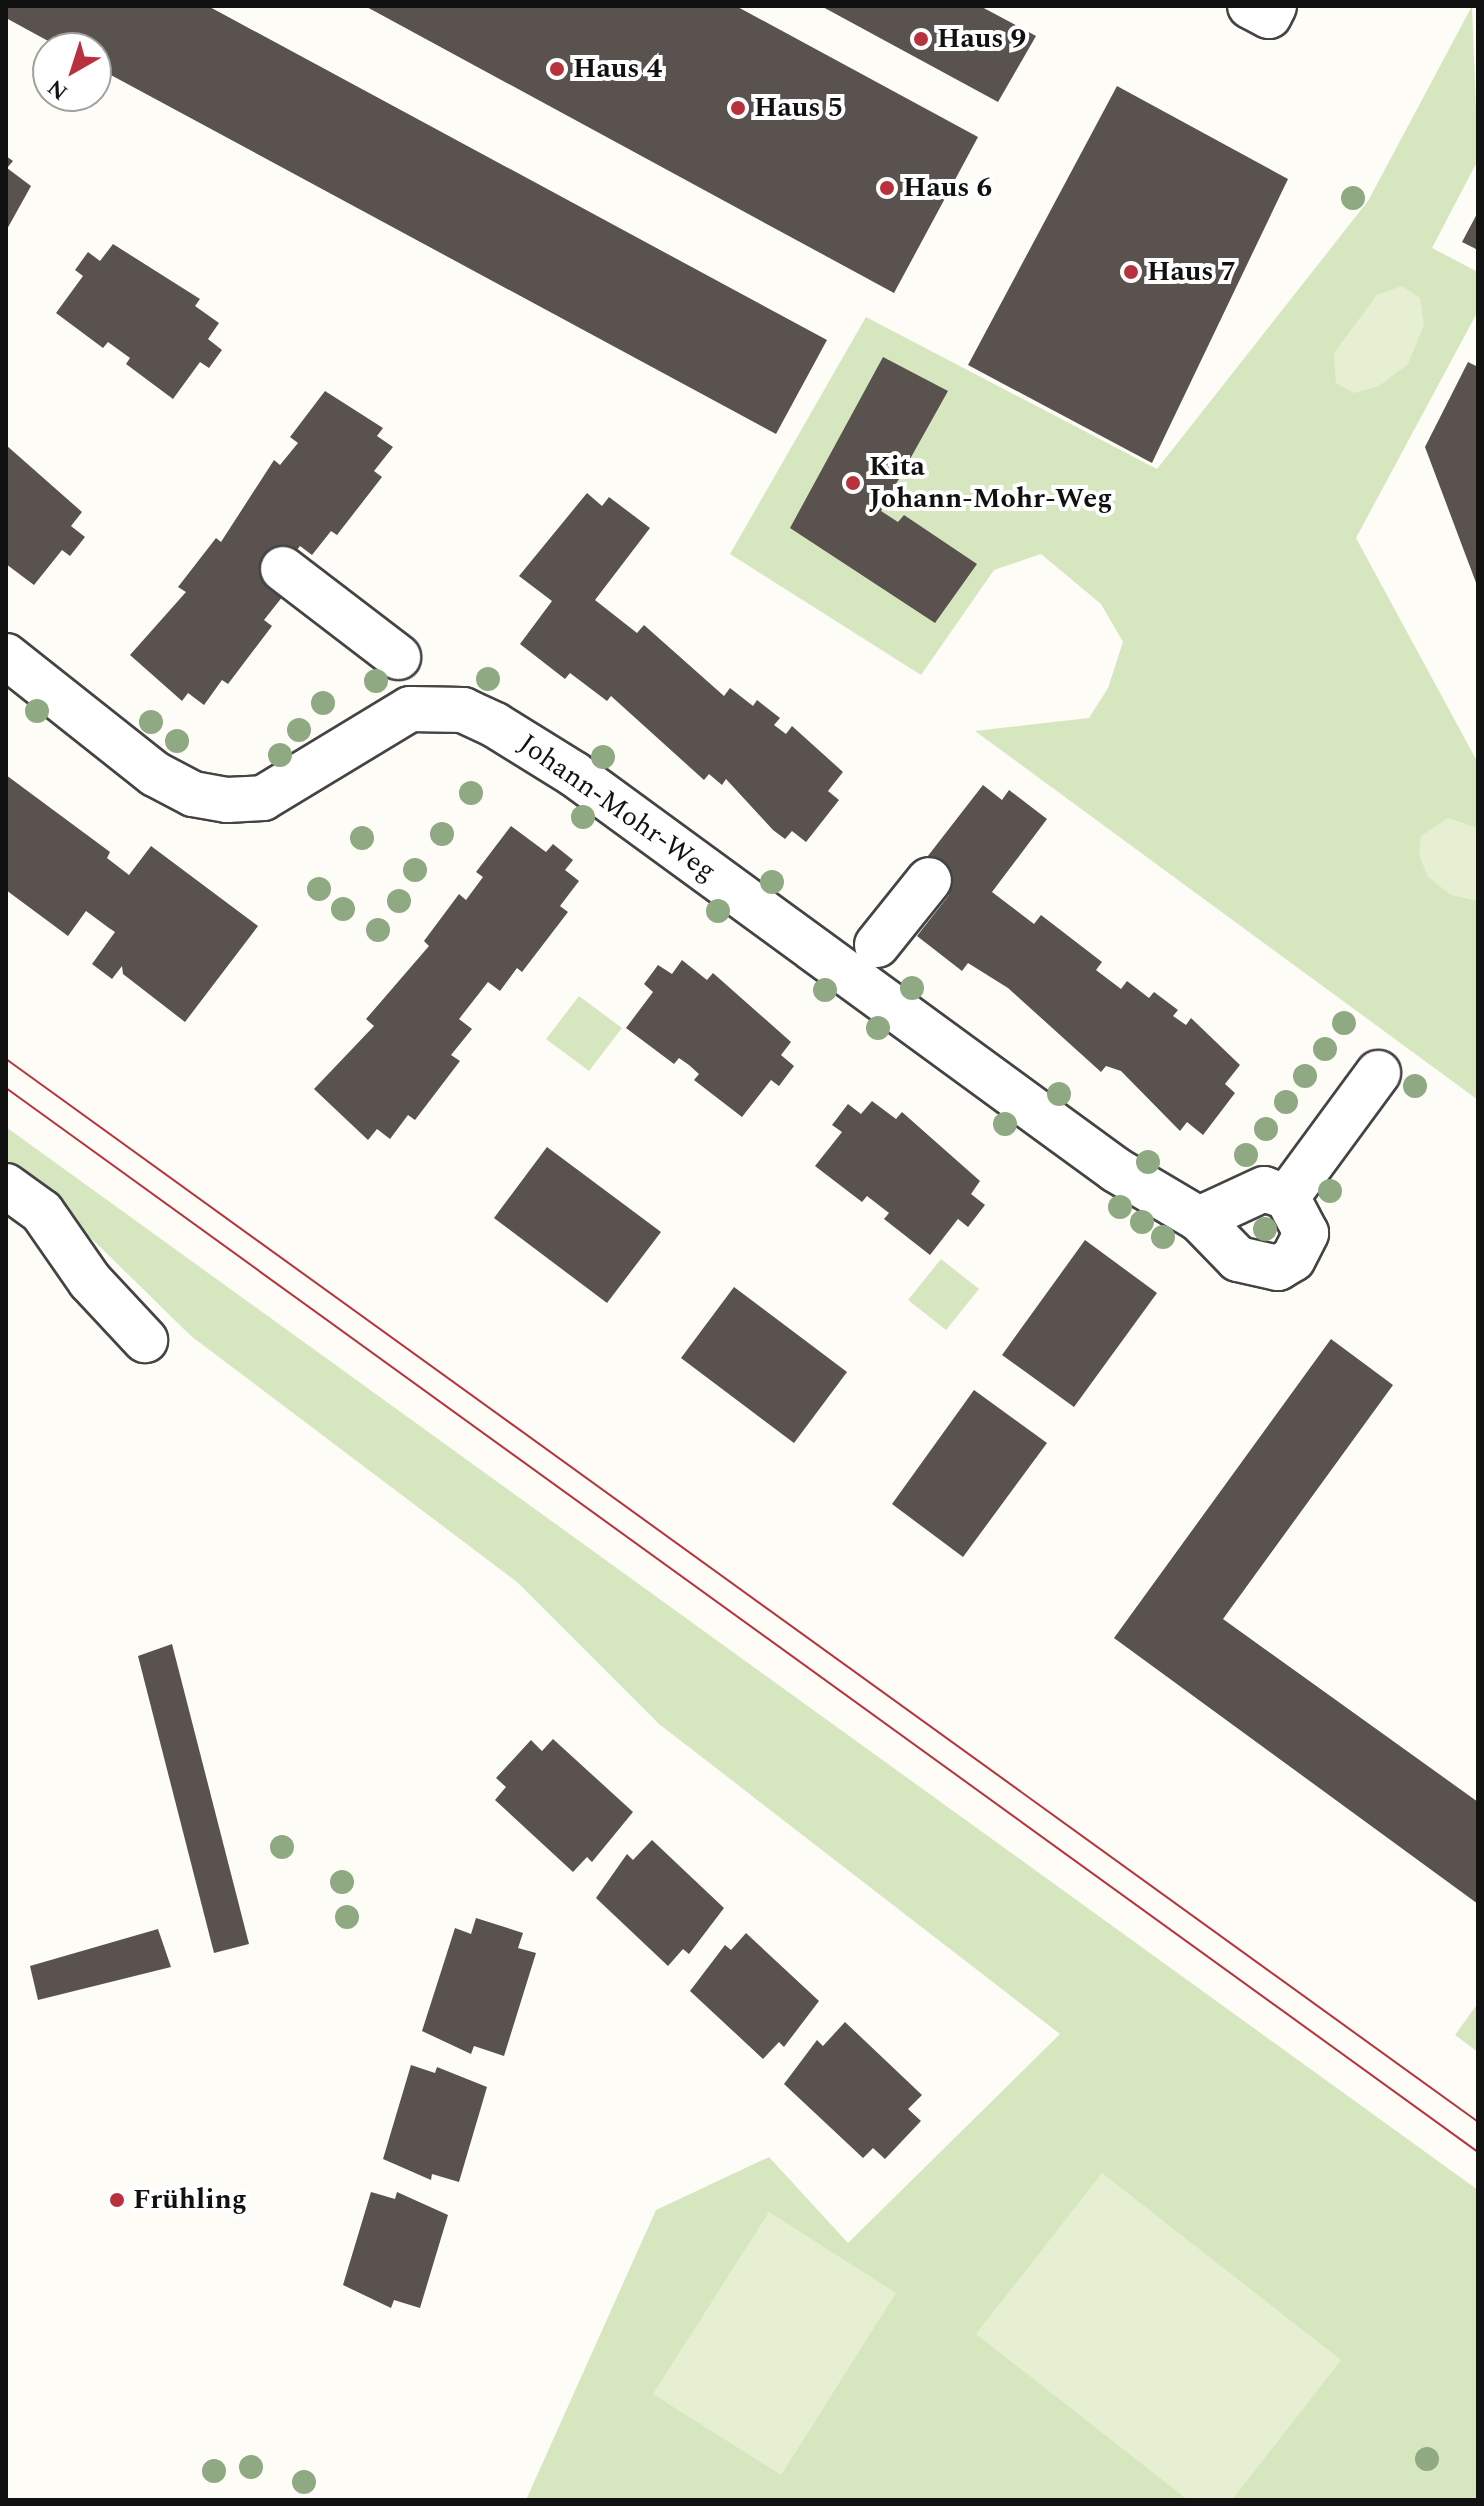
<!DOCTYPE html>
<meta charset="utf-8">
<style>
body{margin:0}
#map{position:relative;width:1484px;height:2506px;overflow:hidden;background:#fefcf6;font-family:Spectral,serif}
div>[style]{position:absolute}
.green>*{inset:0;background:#d6e7c0}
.pitch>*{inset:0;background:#e6efd2}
.building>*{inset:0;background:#59524e}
.roads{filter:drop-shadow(2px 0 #444) drop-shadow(-2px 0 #444) drop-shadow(0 2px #444) drop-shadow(0 -2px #444)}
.minor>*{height:44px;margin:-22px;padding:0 22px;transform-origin:22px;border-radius:22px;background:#fff}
.tram>*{height:2px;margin:-1px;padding:0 1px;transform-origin:1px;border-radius:1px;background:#b8323e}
.trees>*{width:24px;height:24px;margin:-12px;border-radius:50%;background:#8fa983}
.dots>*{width:22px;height:22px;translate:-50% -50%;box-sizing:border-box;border:4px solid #fff;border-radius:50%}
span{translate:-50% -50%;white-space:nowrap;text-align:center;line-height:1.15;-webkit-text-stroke:8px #fff;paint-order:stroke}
.poi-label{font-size:28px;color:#111;font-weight:700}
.left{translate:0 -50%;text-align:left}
.street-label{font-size:28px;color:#111}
.frame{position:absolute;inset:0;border:8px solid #111;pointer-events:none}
.north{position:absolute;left:32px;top:32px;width:80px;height:80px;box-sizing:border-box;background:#fff;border:2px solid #a0a0a0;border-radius:50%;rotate:219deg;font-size:22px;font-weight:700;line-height:32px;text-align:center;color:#111}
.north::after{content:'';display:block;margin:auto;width:28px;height:36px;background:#b8323e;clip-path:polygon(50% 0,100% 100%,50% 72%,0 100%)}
</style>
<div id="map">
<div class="green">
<i style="clip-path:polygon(1472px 6px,1478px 160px,1432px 248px,1478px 272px,1478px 311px,1356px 538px,1478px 763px,1478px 1100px,975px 731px,1089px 718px,1108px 688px,1123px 642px,1101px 604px,1041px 554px,994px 570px,921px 675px,730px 554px,866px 317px,1157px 469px,1368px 201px)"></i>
<i style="clip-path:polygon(579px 996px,622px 1028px,589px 1071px,546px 1039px)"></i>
<i style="clip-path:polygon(6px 1127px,1478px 2190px,1478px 2500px,526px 2500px,656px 2210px,769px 2157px,848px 2243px,1060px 2034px,659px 1724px,517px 1582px,191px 1336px,92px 1239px,6px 1176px)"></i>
<i style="clip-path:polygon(941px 1259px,979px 1289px,946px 1330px,908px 1300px)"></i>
<i style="clip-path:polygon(1478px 2003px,1478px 2052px,1455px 2035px)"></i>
</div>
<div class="pitch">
<i style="clip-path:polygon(1402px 286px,1420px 298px,1424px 325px,1408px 364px,1379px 386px,1354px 393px,1336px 383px,1334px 353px,1377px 295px)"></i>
<i style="clip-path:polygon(1448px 818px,1478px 828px,1478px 901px,1451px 895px,1428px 877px,1419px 855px,1421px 836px)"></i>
<i style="clip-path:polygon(1102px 2173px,1341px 2360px,1232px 2500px,1188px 2500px,976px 2334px)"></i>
<i style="clip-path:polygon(769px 2212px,896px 2293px,781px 2475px,653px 2394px)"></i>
</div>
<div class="building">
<i style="clip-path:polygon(6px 6px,208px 6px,827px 340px,776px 434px,96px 67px,96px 48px,61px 48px,6px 18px)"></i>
<i style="clip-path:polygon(365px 6px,736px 6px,978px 137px,894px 293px)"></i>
<i style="clip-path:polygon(821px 6px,980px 6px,1036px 36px,998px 102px)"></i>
<i style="clip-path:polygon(1117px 86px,1288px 179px,1152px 463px,968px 365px)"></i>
<i style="clip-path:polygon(6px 156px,13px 161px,7px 168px,31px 186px,6px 231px)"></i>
<i style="clip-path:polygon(1478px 212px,1478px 250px,1462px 242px)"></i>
<i style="clip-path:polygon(113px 244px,200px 299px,195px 306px,219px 323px,208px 339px,222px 350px,209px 368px,200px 362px,173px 399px,126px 364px,130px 358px,108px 342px,103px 348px,56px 313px,83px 276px,75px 270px,88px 252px,100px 261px)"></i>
<i style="clip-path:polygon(883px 357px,948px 391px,881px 511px,898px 522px,904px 515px,977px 564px,935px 623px,790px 528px)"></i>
<i style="clip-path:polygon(1468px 362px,1478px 367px,1478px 588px,1425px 447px)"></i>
<i style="clip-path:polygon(325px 391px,383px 428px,377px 436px,393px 447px,374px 471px,382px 477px,337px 535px,331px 531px,312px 555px,300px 546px,270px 585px,283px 596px,264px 620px,272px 626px,228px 684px,222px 680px,204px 705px,188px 693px,182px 701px,130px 655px,186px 592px,178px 587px,216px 538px,221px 542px,274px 460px,280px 465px,298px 443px,290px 437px)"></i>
<i style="clip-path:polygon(6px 445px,82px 512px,71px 526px,85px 537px,70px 556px,62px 550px,34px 585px,6px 564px)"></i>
<i style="clip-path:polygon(587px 493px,602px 506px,609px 497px,650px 528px,595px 600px,637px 633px,644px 625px,724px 696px,730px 688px,753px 706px,757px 700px,780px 718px,774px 725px,786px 734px,792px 726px,843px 772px,828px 791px,839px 800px,806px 842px,792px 831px,785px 839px,773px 830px,726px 779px,722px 785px,709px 774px,704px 780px,611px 696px,607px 701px,570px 673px,565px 679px,520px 644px,552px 601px,519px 576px)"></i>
<i style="clip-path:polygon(6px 775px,110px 852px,107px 858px,129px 875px,151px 846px,258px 926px,185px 1022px,123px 974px,122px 966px,112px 979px,92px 964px,115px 932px,109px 928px,86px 911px,68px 936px,6px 890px)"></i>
<i style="clip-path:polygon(983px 785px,1002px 800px,1009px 790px,1047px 819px,992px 892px,1034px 924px,1041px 915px,1102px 962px,1096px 970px,1121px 989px,1127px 981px,1149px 998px,1154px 992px,1178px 1010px,1173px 1016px,1186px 1025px,1191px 1018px,1240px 1065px,1225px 1084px,1235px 1093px,1203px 1135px,1187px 1122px,1180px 1131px,1121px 1071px,1106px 1066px,1101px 1072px,1008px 988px,968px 963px,962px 971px,917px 936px,949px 895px,917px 870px)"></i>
<i style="clip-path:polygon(511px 826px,546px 852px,553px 844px,573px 860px,565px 870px,579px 881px,560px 906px,568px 912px,522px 972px,517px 968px,500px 991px,488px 982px,459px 1019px,472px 1029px,451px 1055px,460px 1061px,415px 1120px,408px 1115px,390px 1139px,377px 1129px,368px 1140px,314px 1089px,374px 1026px,366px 1019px,429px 946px,424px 941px,459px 894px,466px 900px,483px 877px,476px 872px)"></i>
<i style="clip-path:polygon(682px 960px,707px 980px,713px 973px,791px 1042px,781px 1055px,794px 1066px,779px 1086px,771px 1080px,742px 1117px,694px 1080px,699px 1074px,689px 1065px,679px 1058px,674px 1064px,626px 1028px,653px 992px,644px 984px,658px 965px,672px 974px)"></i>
<i style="clip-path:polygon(872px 1101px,896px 1119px,902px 1112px,980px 1181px,971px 1194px,985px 1205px,968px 1227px,958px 1219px,930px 1255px,884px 1219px,889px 1213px,867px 1196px,862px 1202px,815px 1166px,842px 1132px,832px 1125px,848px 1104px,861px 1114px)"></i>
<i style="clip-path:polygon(547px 1147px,661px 1232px,607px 1303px,494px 1218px)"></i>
<i style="clip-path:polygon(1085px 1240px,1157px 1293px,1074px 1407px,1002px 1355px)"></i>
<i style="clip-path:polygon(734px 1287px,847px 1372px,794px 1443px,681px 1358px)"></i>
<i style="clip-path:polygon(1331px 1339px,1393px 1385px,1223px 1619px,1478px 1802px,1478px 1904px,1114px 1638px)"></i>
<i style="clip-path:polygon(974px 1390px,1047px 1443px,963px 1557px,892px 1504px)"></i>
<i style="clip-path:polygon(172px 1644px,249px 1944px,214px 1953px,138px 1656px)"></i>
<i style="clip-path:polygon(553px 1739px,633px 1812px,592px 1862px,587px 1857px,573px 1872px,495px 1800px,506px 1787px,496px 1778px,531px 1740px,542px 1751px)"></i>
<i style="clip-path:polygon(652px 1840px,724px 1908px,689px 1954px,683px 1949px,668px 1966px,596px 1898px,627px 1854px,633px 1860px)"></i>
<i style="clip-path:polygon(476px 1918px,523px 1933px,518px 1948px,536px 1953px,504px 2056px,474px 2046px,471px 2054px,422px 2031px,455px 1928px,471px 1934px)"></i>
<i style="clip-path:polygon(158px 1929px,171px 1967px,38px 2000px,30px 1966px)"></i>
<i style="clip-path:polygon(746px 1933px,819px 2001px,784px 2047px,779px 2042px,763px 2059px,690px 1991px,725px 1945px,731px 1950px)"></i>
<i style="clip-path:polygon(845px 2022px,922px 2095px,908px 2109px,921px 2121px,885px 2159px,873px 2148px,863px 2158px,784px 2084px,817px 2040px,823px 2046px)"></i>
<i style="clip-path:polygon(411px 2065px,435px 2073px,437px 2067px,487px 2087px,459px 2182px,432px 2174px,431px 2180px,383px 2159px)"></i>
<i style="clip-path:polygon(371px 2192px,395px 2199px,397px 2192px,448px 2215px,420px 2308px,394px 2300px,391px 2308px,343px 2285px)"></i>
</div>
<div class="roads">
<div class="minor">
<i style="left:1250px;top:6px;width:21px;rotate:28deg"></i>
<i style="left:1269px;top:16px;width:11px;rotate:-63deg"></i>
<i style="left:283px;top:569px;width:145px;rotate:37.4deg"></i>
<i style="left:6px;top:656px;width:190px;rotate:38.4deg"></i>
<i style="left:155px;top:774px;width:43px;rotate:27.8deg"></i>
<i style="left:193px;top:794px;width:35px;rotate:10deg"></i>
<i style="left:227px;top:800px;width:36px;rotate:-3deg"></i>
<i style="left:263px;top:798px;width:172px;rotate:-31.2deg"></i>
<i style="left:410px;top:709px;width:53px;rotate:1.1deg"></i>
<i style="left:463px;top:710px;width:35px;rotate:25deg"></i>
<i style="left:495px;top:725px;width:93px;rotate:31.8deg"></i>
<i style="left:574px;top:774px;width:671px;rotate:36.15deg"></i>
<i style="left:1116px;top:1170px;width:96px;rotate:30.6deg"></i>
<i style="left:1199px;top:1219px;width:56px;rotate:45.7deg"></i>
<i style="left:1238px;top:1259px;width:41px;rotate:12.7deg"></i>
<i style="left:1278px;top:1268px;width:17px;rotate:-31deg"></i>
<i style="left:1293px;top:1259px;width:29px;rotate:-63deg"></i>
<i style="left:1306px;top:1233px;width:41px;rotate:-117.8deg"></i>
<i style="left:1287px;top:1197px;width:24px;rotate:-161deg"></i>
<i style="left:1264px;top:1189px;width:72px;rotate:155.2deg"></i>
<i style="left:877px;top:945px;width:83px;rotate:-51.3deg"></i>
<i style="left:6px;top:1186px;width:44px;rotate:35.8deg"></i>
<i style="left:42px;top:1212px;width:84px;rotate:55.2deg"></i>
<i style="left:90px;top:1281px;width:81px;rotate:47deg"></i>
<i style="left:1287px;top:1197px;width:154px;rotate:-53.7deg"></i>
</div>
</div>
<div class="tram">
<i style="left:6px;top:1059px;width:1816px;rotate:35.83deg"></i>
<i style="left:6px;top:1088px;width:1816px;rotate:35.86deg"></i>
</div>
<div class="trees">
<i style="left:1353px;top:198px"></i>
<i style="left:488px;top:679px"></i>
<i style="left:376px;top:681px"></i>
<i style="left:323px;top:703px"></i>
<i style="left:37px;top:711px"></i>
<i style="left:151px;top:722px"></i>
<i style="left:299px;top:730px"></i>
<i style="left:177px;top:741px"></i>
<i style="left:280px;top:755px"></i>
<i style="left:603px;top:757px"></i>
<i style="left:471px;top:793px"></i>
<i style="left:583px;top:817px"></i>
<i style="left:442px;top:834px"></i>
<i style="left:362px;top:838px"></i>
<i style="left:415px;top:870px"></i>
<i style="left:772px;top:882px"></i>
<i style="left:319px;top:889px"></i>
<i style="left:399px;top:901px"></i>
<i style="left:343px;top:909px"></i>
<i style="left:718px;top:911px"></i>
<i style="left:378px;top:930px"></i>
<i style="left:912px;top:988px"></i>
<i style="left:825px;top:990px"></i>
<i style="left:1344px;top:1023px"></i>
<i style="left:878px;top:1028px"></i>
<i style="left:1325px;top:1049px"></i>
<i style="left:1305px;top:1076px"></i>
<i style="left:1415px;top:1086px"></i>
<i style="left:1059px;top:1094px"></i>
<i style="left:1286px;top:1102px"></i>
<i style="left:1005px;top:1124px"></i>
<i style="left:1266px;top:1129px"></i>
<i style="left:1246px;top:1155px"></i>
<i style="left:1148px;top:1162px"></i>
<i style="left:1330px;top:1191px"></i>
<i style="left:1120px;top:1207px"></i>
<i style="left:1142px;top:1222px"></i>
<i style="left:1265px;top:1229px"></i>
<i style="left:1163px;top:1237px"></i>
<i style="left:282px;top:1847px"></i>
<i style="left:342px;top:1882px"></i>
<i style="left:347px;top:1917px"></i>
<i style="left:1427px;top:2459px"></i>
<i style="left:251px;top:2467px"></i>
<i style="left:214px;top:2471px"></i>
<i style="left:304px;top:2482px"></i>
</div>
<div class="dots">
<i style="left:921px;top:39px;background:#b8323e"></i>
<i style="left:557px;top:69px;background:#b8323e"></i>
<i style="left:738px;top:108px;background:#b8323e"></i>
<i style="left:887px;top:188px;background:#b8323e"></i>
<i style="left:1131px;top:272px;background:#b8323e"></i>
<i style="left:853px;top:483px;background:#b8323e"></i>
<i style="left:117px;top:2200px;background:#b8323e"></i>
</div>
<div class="poi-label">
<span class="left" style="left:937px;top:39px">Haus 9</span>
<span class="left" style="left:573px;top:69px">Haus 4</span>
<span class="left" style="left:754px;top:108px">Haus 5</span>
<span class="left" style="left:903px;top:188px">Haus 6</span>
<span class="left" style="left:1147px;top:272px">Haus 7</span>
<span class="left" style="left:869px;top:483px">Kita<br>Johann-Mohr-Weg</span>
<span class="left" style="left:133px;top:2200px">Frühling</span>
</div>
<div class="street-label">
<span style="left:617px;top:808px;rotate:35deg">Johann-Mohr-Weg</span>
</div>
<div class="frame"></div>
<div class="north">N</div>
</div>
